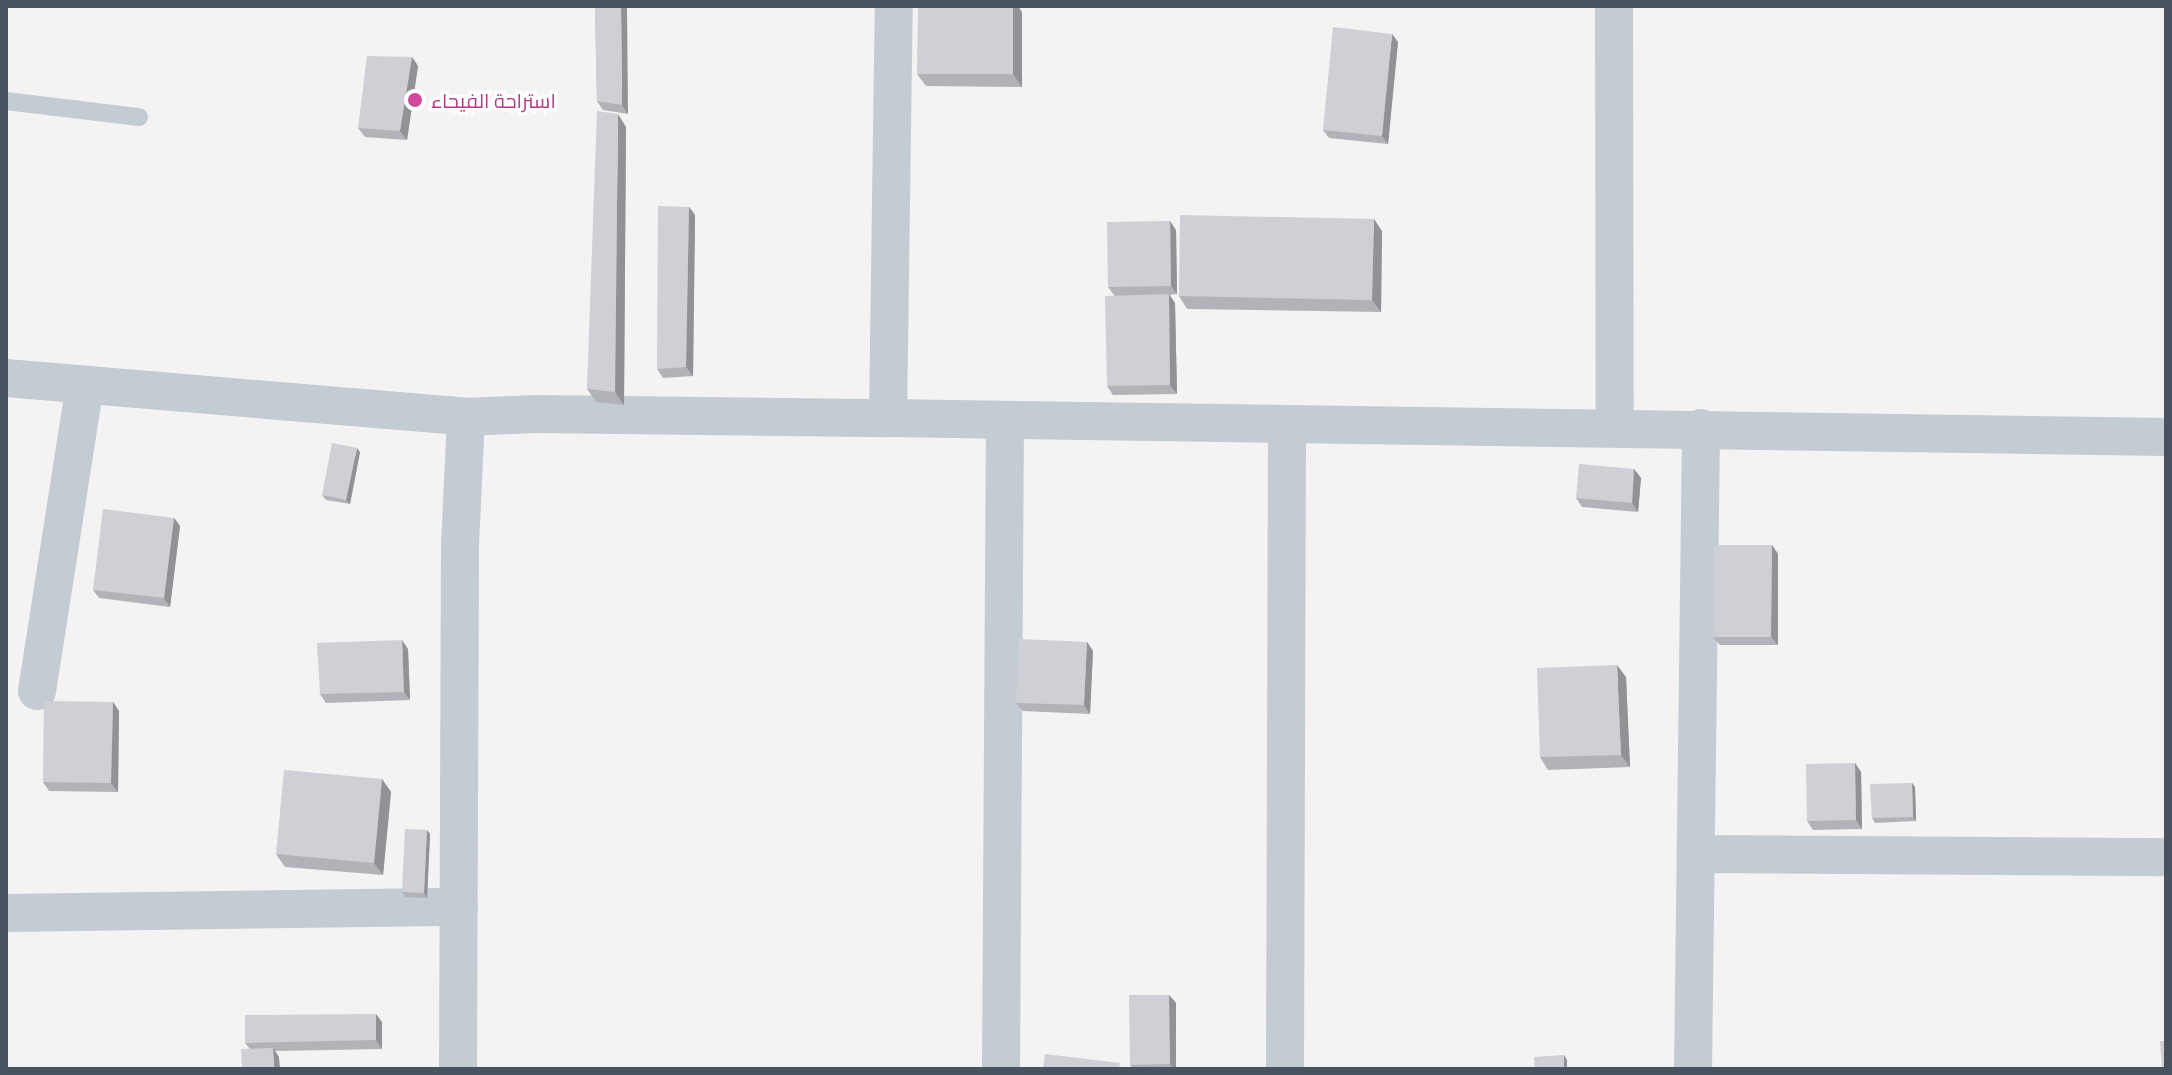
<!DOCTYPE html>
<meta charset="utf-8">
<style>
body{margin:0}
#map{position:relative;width:2172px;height:1075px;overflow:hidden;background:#f4f2f2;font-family:"Archivo Narrow",Cairo,sans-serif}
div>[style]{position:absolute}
.lane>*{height:18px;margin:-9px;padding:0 9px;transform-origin:9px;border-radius:9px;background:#c3cbd3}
.street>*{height:38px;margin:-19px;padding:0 19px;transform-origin:19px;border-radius:19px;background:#c3cbd3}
.wall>*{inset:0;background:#b1b3b8}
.shaded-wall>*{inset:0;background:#909296}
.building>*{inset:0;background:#ced0d6}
.dots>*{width:22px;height:22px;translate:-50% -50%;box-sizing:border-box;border:4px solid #fff;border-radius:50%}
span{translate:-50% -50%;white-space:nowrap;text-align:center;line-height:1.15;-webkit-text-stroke:7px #fff;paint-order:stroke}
.hotel-label{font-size:20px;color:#b23c85}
.left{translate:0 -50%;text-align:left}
.frame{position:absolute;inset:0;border:8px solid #49535f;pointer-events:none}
</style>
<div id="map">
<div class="lane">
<i style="left:6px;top:101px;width:134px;rotate:6.9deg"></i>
</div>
<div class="street">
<i style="left:1614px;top:6px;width:421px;rotate:89.9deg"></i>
<i style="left:6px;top:378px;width:462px;rotate:4.8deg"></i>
<i style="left:888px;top:418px;width:412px;rotate:-89.2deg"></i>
<i style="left:37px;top:691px;width:310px;rotate:-81.1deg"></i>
<i style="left:1696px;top:854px;width:470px;rotate:0.4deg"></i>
<i style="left:6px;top:913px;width:453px;rotate:-0.8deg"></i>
<i style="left:458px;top:1069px;width:524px;rotate:-89.78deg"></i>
<i style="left:460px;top:545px;width:128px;rotate:-87.3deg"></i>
<i style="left:466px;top:417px;width:70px;rotate:-2.5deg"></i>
<i style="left:536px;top:414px;width:352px;rotate:0.7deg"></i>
<i style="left:888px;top:418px;width:1278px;rotate:0.85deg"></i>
<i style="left:1001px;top:1069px;width:648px;rotate:-89.65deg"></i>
<i style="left:1285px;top:1069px;width:645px;rotate:-89.82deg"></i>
<i style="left:1693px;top:1069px;width:641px;rotate:-89.28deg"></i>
</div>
<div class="wall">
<i style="clip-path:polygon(595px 6px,628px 114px,603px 110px,597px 101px)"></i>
<i style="clip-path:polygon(1022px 12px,1022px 87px,926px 86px,917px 74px)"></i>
<i style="clip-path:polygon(1398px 42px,1388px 144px,1329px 138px,1323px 130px)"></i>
<i style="clip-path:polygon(412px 57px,418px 66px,407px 140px,365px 137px,358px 128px)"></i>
<i style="clip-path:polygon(626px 127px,624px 405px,596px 402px,587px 389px)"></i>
<i style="clip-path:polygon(689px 207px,695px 215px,693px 376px,663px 378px,657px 369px)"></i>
<i style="clip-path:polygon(1176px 230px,1177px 294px,1169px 295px,1175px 303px,1177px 394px,1113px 395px,1107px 386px,1114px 295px,1108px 287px)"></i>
<i style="clip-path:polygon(1382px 231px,1381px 312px,1187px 309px,1179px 296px)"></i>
<i style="clip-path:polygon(360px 452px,350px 504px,326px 500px,322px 495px)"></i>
<i style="clip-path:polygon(1634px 469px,1641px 478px,1638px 512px,1582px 507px,1576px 498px)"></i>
<i style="clip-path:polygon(174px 518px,180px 526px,170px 607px,99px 598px,93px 590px)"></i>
<i style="clip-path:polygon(1772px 545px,1778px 554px,1778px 645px,1720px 645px,1713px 637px)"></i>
<i style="clip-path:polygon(1087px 642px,1093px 651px,1090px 714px,1023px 711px,1016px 703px)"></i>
<i style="clip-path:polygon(408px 649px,410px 700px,326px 703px,320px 694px)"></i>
<i style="clip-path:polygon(1626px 677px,1630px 767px,1548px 770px,1540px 757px)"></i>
<i style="clip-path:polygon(113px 702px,119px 711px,118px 792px,49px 791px,43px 782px)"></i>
<i style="clip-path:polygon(1855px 763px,1861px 772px,1862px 829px,1813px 830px,1807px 821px)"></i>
<i style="clip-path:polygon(382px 779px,391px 792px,383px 875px,285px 867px,276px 854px)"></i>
<i style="clip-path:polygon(1912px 783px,1915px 787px,1916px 821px,1875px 823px,1872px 818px)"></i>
<i style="clip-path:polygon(427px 830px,430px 834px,427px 898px,405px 897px,402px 892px)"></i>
<i style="clip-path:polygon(1169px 995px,1176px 1003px,1176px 1069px,1133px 1069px,1130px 1065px)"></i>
<i style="clip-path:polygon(382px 1022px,382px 1049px,275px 1051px,279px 1057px,250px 1049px,245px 1043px)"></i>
</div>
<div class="shaded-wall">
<i style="clip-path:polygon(621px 6px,627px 6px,628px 114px,622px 105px)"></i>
<i style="clip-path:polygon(1013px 6px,1018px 6px,1022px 12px,1022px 87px,1013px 74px)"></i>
<i style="clip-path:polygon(1392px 34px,1398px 42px,1388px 144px,1382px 136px)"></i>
<i style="clip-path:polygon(412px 57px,418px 66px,407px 140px,400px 131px)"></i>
<i style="clip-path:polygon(618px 114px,626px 127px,624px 405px,615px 392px)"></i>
<i style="clip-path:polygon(689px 207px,695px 215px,693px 376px,686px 367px)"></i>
<i style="clip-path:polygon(1374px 219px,1382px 231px,1381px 312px,1372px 300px)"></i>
<i style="clip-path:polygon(1170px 221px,1176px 230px,1177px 294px,1171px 286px)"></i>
<i style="clip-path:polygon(1169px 294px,1175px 303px,1177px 394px,1170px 385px)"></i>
<i style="clip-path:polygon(357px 448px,360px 452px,350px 504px,346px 500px)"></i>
<i style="clip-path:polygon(1634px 469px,1641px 478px,1638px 512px,1632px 503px)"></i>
<i style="clip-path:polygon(174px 518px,180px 526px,170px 607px,164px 598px)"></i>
<i style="clip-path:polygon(1772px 545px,1778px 554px,1778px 645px,1771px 637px)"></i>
<i style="clip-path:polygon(402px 640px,408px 649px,410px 700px,404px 692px)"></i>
<i style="clip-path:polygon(1087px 642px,1093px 651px,1090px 714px,1084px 705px)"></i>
<i style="clip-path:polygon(1617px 665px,1626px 677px,1630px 767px,1621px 755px)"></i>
<i style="clip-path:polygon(113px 702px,119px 711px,118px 792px,111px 783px)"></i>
<i style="clip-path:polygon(1855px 763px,1861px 772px,1862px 829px,1856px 820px)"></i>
<i style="clip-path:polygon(382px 779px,391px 792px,383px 875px,374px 863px)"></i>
<i style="clip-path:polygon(1912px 783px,1915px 787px,1916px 821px,1913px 817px)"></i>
<i style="clip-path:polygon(427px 830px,430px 834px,427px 898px,424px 893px)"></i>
<i style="clip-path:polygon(1169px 995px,1176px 1003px,1176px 1069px,1174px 1069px,1170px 1064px)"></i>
<i style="clip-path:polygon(376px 1014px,382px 1022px,382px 1049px,376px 1040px)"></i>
<i style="clip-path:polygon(273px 1048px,279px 1057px,280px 1069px,274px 1069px)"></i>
<i style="clip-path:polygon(1564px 1055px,1567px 1060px,1567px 1069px,1564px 1069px)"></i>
</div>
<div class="building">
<i style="clip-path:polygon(595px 6px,621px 6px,622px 105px,597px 101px)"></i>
<i style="clip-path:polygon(918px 6px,1013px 6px,1013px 74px,917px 74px)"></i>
<i style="clip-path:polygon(1333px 27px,1392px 34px,1382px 136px,1323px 130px)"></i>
<i style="clip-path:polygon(367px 56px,412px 57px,400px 131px,358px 128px)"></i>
<i style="clip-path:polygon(597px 111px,618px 114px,615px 392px,587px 389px)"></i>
<i style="clip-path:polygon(658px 206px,689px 207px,686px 367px,657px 369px)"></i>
<i style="clip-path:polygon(1180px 215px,1374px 219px,1372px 300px,1179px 296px)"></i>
<i style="clip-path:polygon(1170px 221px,1171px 286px,1108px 287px,1107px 222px)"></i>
<i style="clip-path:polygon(1169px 294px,1170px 385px,1107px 386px,1105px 296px)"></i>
<i style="clip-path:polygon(332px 443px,357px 448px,346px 500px,322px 495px)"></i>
<i style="clip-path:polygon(1579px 464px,1634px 469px,1632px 503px,1576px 498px)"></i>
<i style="clip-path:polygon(103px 509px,174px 518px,164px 598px,93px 590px)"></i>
<i style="clip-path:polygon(1714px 545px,1772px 545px,1771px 637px,1713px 637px)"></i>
<i style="clip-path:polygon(1019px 639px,1087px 642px,1084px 705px,1016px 703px)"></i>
<i style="clip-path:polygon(402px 640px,404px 692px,320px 694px,317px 643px)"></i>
<i style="clip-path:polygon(1617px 665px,1621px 755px,1540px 757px,1537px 668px)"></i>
<i style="clip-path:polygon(44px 701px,113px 702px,111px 783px,43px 782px)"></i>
<i style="clip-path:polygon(1855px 763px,1856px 820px,1807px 821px,1806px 764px)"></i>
<i style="clip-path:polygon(284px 770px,382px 779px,374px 863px,276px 854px)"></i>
<i style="clip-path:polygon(1912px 783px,1913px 817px,1872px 818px,1870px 784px)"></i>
<i style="clip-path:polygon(405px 829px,427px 830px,424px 893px,402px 892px)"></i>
<i style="clip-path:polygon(1129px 995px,1169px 995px,1170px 1064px,1130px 1065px)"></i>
<i style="clip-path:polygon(376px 1014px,376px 1040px,245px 1043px,245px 1015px)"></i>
<i style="clip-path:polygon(2160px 1041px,2166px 1041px,2166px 1069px,2162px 1069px)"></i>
<i style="clip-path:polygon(273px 1048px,274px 1069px,242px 1069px,241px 1049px)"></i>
<i style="clip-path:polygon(1045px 1054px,1120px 1063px,1119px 1069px,1043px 1069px)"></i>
<i style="clip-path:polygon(1564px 1055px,1564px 1069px,1535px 1069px,1534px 1057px)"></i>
</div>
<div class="dots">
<i style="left:415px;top:100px;background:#d1479c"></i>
</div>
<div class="hotel-label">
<span class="left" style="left:431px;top:100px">استراحة الفيحاء</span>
</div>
<div class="frame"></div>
</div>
